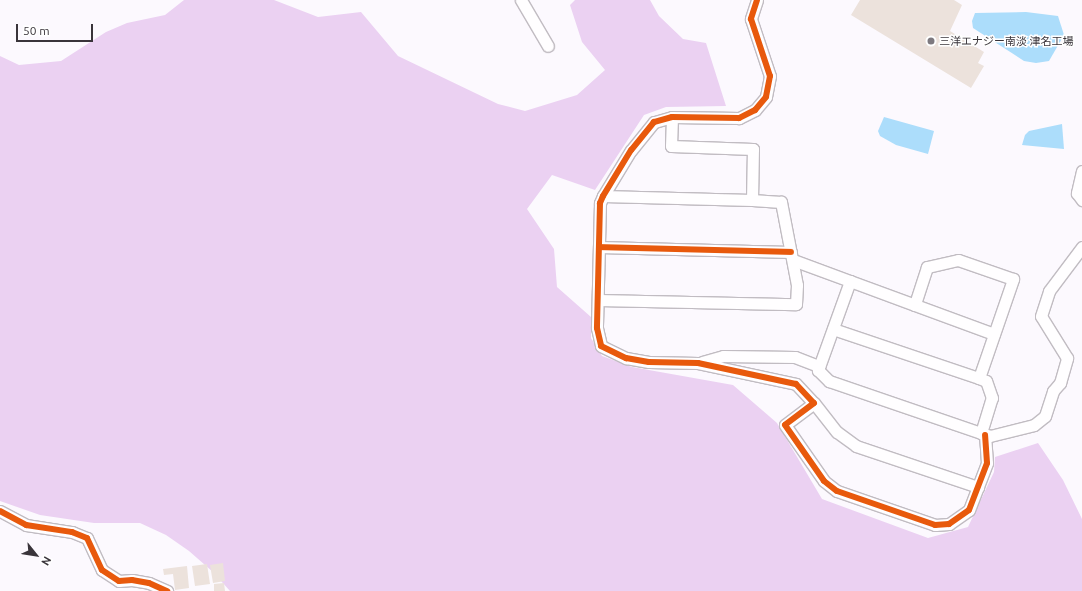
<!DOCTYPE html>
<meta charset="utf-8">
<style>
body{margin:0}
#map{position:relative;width:1082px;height:591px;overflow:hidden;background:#fcf9fe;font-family:Ubuntu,"Noto Sans JP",sans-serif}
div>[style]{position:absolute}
.forest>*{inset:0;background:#ebd1f2}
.water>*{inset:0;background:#acddfb}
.building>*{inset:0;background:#ece2dc}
.roads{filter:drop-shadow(1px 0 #c1bcc2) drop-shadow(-1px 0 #c1bcc2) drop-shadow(0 1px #c1bcc2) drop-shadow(0 -1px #c1bcc2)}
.street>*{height:11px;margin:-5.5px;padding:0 5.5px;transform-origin:5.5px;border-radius:5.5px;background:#fffeff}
.cycleway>*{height:6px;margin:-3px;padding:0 3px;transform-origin:3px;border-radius:3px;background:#e8590c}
.dots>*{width:11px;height:11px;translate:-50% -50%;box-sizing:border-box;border:2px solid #fff;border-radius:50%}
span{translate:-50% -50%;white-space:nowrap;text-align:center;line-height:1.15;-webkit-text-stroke:3px #fff;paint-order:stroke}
.poi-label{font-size:11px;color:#39343a}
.left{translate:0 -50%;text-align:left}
.north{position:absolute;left:16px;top:535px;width:40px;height:40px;-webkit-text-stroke:3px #fff;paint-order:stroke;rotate:120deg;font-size:11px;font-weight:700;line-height:16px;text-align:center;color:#39343a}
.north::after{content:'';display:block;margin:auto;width:14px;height:18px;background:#39343a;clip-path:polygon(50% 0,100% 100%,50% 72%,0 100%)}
.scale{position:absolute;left:16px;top:24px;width:77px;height:18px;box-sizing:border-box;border:2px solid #39343a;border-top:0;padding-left:5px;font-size:12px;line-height:14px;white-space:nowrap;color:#39343a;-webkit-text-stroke:3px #fff;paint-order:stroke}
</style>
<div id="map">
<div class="forest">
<i style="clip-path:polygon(184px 0,274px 0,318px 17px,361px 12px,398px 56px,498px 104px,525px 111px,577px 95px,605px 70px,582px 42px,570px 5px,575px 0,650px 0,659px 16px,683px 39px,706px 43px,726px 106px,666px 107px,644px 115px,595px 190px,552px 175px,527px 209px,554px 249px,557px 287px,591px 317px,591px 338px,602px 356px,632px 367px,733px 385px,777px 423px,822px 499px,928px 538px,968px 527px,994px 472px,995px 457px,1038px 443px,1063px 480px,1082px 519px,1082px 591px,230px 591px,213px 572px,189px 551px,166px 535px,140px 523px,94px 523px,40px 515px,0 501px,0 56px,19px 65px,61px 61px,106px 32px,127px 23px,165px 15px)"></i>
</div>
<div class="water">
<i style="clip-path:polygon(1026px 12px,1058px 16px,1064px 35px,1049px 61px,1036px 63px,1024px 61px,973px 28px,972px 21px,975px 13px)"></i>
<i style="clip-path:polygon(884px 117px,934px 131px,928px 154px,896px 145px,880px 136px,878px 131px)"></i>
<i style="clip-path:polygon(1062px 124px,1064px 149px,1022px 145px,1025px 135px,1029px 131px)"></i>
</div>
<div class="building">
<i style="clip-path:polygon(860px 0,954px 0,962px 5px,950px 31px,984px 52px,978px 63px,984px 66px,971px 88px,851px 15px)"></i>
<i style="clip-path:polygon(223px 563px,225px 581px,213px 583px,210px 565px)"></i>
<i style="clip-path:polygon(207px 564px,210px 584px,195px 586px,192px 566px)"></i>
<i style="clip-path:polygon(187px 566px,189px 588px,175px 590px,173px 574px,164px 575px,163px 569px)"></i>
<i style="clip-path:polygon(224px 583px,225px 591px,214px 591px,214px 584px)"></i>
</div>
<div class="roads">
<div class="street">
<i style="left:521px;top:0;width:53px;rotate:59.6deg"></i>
<i style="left:757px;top:0;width:20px;rotate:108deg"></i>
<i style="left:751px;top:19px;width:60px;rotate:71.6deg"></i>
<i style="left:770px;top:76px;width:21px;rotate:101deg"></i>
<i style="left:766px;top:97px;width:17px;rotate:130deg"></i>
<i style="left:755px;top:110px;width:18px;rotate:153deg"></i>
<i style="left:739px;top:118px;width:67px;rotate:-179.1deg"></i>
<i style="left:672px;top:117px;width:19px;rotate:164deg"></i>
<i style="left:654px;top:122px;width:36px;rotate:129deg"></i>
<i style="left:631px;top:150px;width:54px;rotate:121.3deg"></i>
<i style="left:603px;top:196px;width:8px;rotate:113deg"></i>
<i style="left:600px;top:203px;width:125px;rotate:91.4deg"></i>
<i style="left:597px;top:328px;width:18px;rotate:77deg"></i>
<i style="left:601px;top:346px;width:28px;rotate:26deg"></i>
<i style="left:626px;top:358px;width:23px;rotate:10deg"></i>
<i style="left:649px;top:362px;width:49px;rotate:1.2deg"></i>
<i style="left:698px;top:363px;width:100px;rotate:12.1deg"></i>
<i style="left:796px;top:384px;width:26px;rotate:47deg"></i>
<i style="left:814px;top:403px;width:36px;rotate:143deg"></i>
<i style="left:785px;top:425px;width:68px;rotate:55.1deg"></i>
<i style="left:824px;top:481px;width:16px;rotate:38deg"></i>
<i style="left:837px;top:491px;width:104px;rotate:19.1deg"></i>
<i style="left:935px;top:525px;width:14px;rotate:-4deg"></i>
<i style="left:949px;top:524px;width:24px;rotate:-35deg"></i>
<i style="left:969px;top:510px;width:50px;rotate:-69deg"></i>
<i style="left:987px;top:463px;width:28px;rotate:-94deg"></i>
<i style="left:1082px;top:171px;width:23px;rotate:103deg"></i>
<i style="left:1077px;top:193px;width:9px;rotate:54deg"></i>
<i style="left:603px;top:196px;width:149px;rotate:1.5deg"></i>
<i style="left:599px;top:247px;width:192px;rotate:1.5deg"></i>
<i style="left:793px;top:260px;width:61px;rotate:20.2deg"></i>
<i style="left:598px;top:300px;width:198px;rotate:1.2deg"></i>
<i style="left:796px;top:304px;width:19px;rotate:-87deg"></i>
<i style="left:797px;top:285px;width:85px;rotate:-100.9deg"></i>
<i style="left:781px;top:202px;width:29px;rotate:-176deg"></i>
<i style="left:752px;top:200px;width:51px;rotate:-88.9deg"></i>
<i style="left:753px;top:149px;width:82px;rotate:-177.9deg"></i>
<i style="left:671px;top:146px;width:29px;rotate:-88deg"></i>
<i style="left:915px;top:305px;width:84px;rotate:20.2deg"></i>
<i style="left:833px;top:329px;width:154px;rotate:18.6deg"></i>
<i style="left:702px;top:362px;width:22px;rotate:-16deg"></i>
<i style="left:723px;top:356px;width:72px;rotate:0.8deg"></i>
<i style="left:795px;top:357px;width:26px;rotate:21deg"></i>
<i style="left:814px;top:403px;width:37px;rotate:52deg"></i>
<i style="left:837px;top:432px;width:24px;rotate:36deg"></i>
<i style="left:856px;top:446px;width:129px;rotate:18.6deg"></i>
<i style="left:981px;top:433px;width:37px;rotate:-73deg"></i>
<i style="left:992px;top:398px;width:18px;rotate:-109deg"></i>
<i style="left:986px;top:381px;width:8px;rotate:-157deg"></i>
<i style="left:979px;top:378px;width:105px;rotate:-71deg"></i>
<i style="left:1013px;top:279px;width:58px;rotate:-160.9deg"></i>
<i style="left:958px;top:260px;width:32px;rotate:167deg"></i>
<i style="left:927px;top:267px;width:40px;rotate:108deg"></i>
<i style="left:915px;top:305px;width:69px;rotate:-159.7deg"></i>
<i style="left:850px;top:281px;width:95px;rotate:109.8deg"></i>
<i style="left:818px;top:370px;width:16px;rotate:45deg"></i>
<i style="left:829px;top:381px;width:161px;rotate:18.9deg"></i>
<i style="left:981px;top:433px;width:9px;rotate:18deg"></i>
<i style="left:990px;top:436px;width:45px;rotate:-14deg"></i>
<i style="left:1034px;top:425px;width:14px;rotate:-39deg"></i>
<i style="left:1045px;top:416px;width:26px;rotate:-72deg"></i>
<i style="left:1053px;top:391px;width:11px;rotate:-49deg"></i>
<i style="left:1060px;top:383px;width:26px;rotate:-74deg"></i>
<i style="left:1067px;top:358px;width:49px;rotate:-121.8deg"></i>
<i style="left:1041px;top:316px;width:26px;rotate:-72deg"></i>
<i style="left:1049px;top:291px;width:55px;rotate:-53.1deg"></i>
<i style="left:0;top:511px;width:30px;rotate:28deg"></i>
<i style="left:26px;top:525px;width:47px;rotate:8.7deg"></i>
<i style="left:72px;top:532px;width:16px;rotate:22deg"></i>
<i style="left:87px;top:538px;width:35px;rotate:65deg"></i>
<i style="left:102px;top:570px;width:20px;rotate:33deg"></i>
<i style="left:119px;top:581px;width:13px;rotate:-4deg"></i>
<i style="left:132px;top:580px;width:17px;rotate:10deg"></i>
<i style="left:149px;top:583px;width:20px;rotate:24deg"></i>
</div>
</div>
<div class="cycleway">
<i style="left:757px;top:0;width:20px;rotate:108deg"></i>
<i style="left:751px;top:19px;width:60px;rotate:71.6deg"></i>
<i style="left:770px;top:76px;width:21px;rotate:101deg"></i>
<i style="left:766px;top:97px;width:17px;rotate:130deg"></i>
<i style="left:755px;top:110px;width:18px;rotate:153deg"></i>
<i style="left:739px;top:118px;width:67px;rotate:-179.1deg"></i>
<i style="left:672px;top:117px;width:19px;rotate:164deg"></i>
<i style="left:654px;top:122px;width:36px;rotate:129deg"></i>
<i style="left:631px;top:150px;width:54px;rotate:121.3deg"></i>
<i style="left:603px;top:196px;width:8px;rotate:113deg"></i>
<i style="left:600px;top:203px;width:125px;rotate:91.4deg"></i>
<i style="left:597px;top:328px;width:18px;rotate:77deg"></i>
<i style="left:601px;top:346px;width:28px;rotate:26deg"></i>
<i style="left:626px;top:358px;width:23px;rotate:10deg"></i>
<i style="left:649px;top:362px;width:49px;rotate:1.2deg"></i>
<i style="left:698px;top:363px;width:100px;rotate:12.1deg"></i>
<i style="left:796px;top:384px;width:26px;rotate:47deg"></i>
<i style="left:814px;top:403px;width:36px;rotate:143deg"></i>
<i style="left:785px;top:425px;width:68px;rotate:55.1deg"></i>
<i style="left:824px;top:481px;width:16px;rotate:38deg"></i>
<i style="left:837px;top:491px;width:104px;rotate:19.1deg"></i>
<i style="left:935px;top:525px;width:14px;rotate:-4deg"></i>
<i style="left:949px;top:524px;width:24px;rotate:-35deg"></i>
<i style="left:969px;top:510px;width:50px;rotate:-69deg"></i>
<i style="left:987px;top:463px;width:28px;rotate:-94deg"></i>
<i style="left:599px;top:247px;width:192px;rotate:1.5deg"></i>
<i style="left:0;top:511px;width:30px;rotate:28deg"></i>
<i style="left:26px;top:525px;width:47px;rotate:8.7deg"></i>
<i style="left:72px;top:532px;width:16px;rotate:22deg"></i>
<i style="left:87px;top:538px;width:35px;rotate:65deg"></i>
<i style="left:102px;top:570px;width:20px;rotate:33deg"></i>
<i style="left:119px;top:581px;width:13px;rotate:-4deg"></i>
<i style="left:132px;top:580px;width:17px;rotate:10deg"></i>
<i style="left:149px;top:583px;width:20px;rotate:24deg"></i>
</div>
<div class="dots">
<i style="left:931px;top:41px;background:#7d797f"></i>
</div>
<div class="poi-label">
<span class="left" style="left:939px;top:41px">三洋エナジー南淡 津名工場</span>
</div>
<div class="north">N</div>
<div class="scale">50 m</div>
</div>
